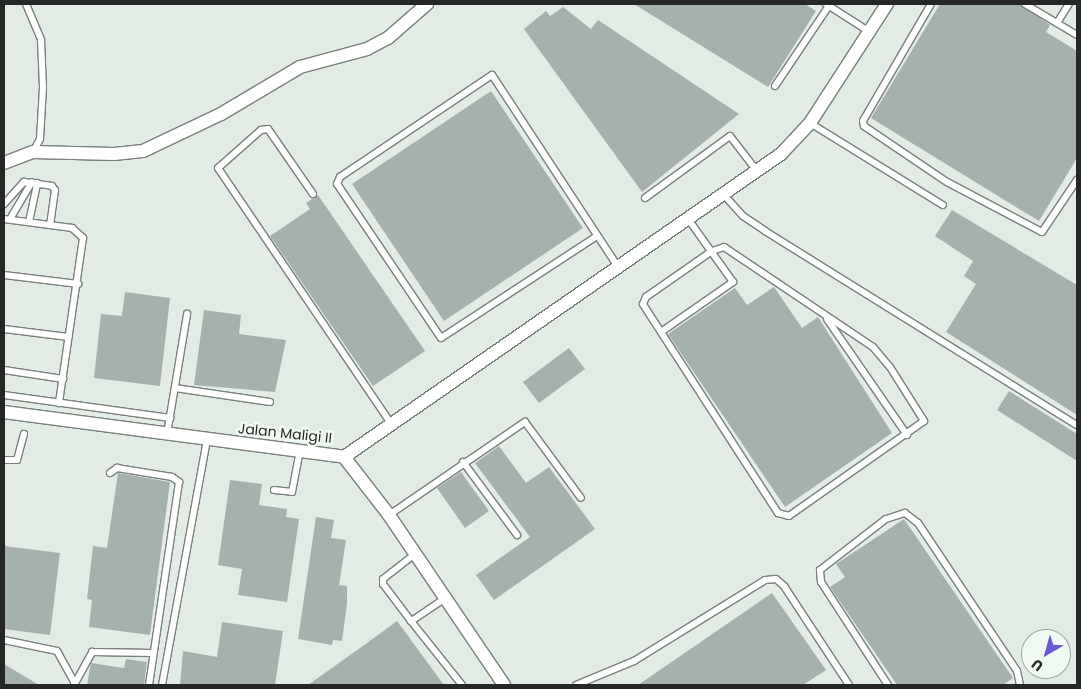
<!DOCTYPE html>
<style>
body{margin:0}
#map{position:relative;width:1081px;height:689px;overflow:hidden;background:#e3ebe5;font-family:Poppins,sans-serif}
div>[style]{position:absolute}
.building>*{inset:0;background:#a6b1ae}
.roads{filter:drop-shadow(1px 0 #78807a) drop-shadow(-1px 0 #78807a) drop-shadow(0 1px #78807a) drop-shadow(0 -1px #78807a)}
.lane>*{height:6px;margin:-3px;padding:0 3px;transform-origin:3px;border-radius:3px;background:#fff}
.street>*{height:12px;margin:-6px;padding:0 6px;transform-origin:6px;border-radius:6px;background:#fff}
span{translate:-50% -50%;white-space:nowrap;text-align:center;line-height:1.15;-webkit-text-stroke:5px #f0f9f2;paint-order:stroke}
.street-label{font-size:14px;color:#252826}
.frame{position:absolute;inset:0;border:5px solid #252826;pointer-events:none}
.north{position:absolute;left:1021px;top:629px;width:50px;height:50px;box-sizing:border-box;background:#f0f9f2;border:1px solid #9fa5a0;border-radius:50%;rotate:218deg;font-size:14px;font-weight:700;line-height:20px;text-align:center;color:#252826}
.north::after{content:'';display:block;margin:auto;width:18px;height:22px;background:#6959d3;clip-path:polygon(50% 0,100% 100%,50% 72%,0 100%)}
</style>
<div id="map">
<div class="building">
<i style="clip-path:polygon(634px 4px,805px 4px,816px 11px,768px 87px)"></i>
<i style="clip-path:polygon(940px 4px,1020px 4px,1050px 25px,1046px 32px,1077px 51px,1077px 158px,1039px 221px,871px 118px)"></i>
<i style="clip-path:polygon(563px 7px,591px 29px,598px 20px,739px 114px,642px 192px,524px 29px,546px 11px,550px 16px)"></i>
<i style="clip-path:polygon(491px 91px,583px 228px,444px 321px,352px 184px)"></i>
<i style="clip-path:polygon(318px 195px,425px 351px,373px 386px,270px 236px,310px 209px,306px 203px)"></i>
<i style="clip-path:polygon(952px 210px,1077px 285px,1077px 415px,946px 332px,976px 284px,964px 276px,973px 261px,935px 236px)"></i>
<i style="clip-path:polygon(774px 287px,802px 328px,818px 317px,892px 433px,785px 507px,668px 334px,735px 288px,747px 305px)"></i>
<i style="clip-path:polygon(125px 292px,170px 298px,160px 386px,94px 378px,101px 314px,122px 316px)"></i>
<i style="clip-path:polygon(204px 310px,241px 315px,239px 334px,286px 340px,275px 392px,194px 385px)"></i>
<i style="clip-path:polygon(569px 348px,585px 369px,539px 403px,523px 382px)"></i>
<i style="clip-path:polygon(1009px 391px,1077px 434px,1077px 461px,997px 410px)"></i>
<i style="clip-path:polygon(499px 446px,526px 483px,549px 467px,595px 529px,494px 600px,476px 575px,530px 537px,475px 463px)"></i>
<i style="clip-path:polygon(461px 472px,489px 511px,465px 528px,437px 488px)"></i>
<i style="clip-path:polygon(118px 473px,170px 482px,150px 635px,89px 627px,92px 600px,87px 599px,93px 546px,107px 548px)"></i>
<i style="clip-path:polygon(230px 480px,262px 484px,259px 505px,287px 509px,286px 517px,299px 519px,287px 602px,238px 595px,242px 569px,218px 565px)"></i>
<i style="clip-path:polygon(316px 517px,334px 520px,331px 538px,346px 540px,339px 585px,347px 586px,347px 604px,342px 641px,333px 640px,332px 645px,298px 639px)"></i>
<i style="clip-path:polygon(904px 519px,1013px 678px,1003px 685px,897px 685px,830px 587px,845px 577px,836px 564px)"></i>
<i style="clip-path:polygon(4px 546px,60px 553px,50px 635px,4px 629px)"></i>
<i style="clip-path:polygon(772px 593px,826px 670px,803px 685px,638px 685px)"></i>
<i style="clip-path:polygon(397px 621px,444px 685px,308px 685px,367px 643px)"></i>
<i style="clip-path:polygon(222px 622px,283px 631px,275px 685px,180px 685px,183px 651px,217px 657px)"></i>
<i style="clip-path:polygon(126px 659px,147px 662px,144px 685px,87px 685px,91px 663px,124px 668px)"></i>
<i style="clip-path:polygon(4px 664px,39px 685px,4px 685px)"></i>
</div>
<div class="roads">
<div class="lane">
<i style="left:26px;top:4px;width:39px;rotate:67deg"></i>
<i style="left:41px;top:40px;width:47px;rotate:87.6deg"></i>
<i style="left:43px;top:87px;width:52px;rotate:93.3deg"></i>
<i style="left:40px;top:139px;width:15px;rotate:118deg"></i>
<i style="left:826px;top:4px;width:52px;rotate:32.5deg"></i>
<i style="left:931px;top:4px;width:135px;rotate:120.2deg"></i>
<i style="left:863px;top:121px;width:5px;rotate:79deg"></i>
<i style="left:864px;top:126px;width:100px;rotate:34deg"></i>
<i style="left:947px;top:182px;width:107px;rotate:27.8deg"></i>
<i style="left:1042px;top:232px;width:63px;rotate:-56.1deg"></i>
<i style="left:1025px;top:4px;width:61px;rotate:30.8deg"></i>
<i style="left:1057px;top:23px;width:22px;rotate:-58deg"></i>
<i style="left:775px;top:86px;width:99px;rotate:-56.1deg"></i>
<i style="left:810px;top:123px;width:156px;rotate:31.7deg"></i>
<i style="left:313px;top:194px;width:79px;rotate:-124.7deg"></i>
<i style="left:268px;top:129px;width:7px;rotate:172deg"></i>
<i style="left:261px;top:130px;width:57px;rotate:138.5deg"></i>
<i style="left:218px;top:168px;width:312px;rotate:55.9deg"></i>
<i style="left:724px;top:195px;width:28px;rotate:48deg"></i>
<i style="left:743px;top:216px;width:27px;rotate:34deg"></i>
<i style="left:765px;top:231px;width:367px;rotate:31.9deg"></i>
<i style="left:645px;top:198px;width:105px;rotate:-36.1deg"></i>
<i style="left:730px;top:136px;width:44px;rotate:52.4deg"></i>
<i style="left:4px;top:204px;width:30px;rotate:-48deg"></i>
<i style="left:24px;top:182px;width:28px;rotate:8deg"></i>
<i style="left:52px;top:186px;width:5px;rotate:53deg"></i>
<i style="left:55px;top:190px;width:34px;rotate:98deg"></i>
<i style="left:4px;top:219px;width:69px;rotate:7.5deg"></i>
<i style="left:72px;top:228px;width:15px;rotate:42deg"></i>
<i style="left:83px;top:238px;width:167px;rotate:98.3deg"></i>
<i style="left:10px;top:219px;width:43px;rotate:-59.3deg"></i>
<i style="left:29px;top:222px;width:40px;rotate:-78deg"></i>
<i style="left:597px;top:236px;width:186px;rotate:146.8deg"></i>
<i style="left:441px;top:338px;width:186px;rotate:-124deg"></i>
<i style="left:337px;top:184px;width:8px;rotate:-67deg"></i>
<i style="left:340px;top:177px;width:183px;rotate:-33.9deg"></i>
<i style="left:492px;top:75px;width:230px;rotate:56.7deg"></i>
<i style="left:724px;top:247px;width:179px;rotate:33.9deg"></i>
<i style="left:873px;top:347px;width:26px;rotate:50deg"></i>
<i style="left:890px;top:367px;width:64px;rotate:57.8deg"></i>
<i style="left:924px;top:421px;width:165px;rotate:144.9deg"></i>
<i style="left:789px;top:516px;width:11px;rotate:-165deg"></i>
<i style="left:778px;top:513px;width:249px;rotate:-122.9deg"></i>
<i style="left:643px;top:304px;width:8px;rotate:-67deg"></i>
<i style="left:646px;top:297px;width:80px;rotate:-34.9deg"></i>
<i style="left:712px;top:251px;width:13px;rotate:-18deg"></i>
<i style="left:4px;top:275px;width:75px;rotate:6.9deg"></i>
<i style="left:827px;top:319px;width:141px;rotate:55.4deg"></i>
<i style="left:4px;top:329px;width:65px;rotate:7deg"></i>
<i style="left:661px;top:332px;width:88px;rotate:-34.8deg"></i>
<i style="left:733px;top:282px;width:77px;rotate:-125.5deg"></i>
<i style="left:4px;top:370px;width:60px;rotate:8.7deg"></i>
<i style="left:175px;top:388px;width:96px;rotate:8.4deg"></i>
<i style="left:4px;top:395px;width:168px;rotate:7.9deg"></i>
<i style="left:167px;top:434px;width:122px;rotate:-80.5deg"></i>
<i style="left:4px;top:460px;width:13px"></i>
<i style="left:17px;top:460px;width:27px;rotate:-75deg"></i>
<i style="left:463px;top:462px;width:91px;rotate:53.5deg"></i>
<i style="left:110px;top:473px;width:9px;rotate:-36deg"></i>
<i style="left:117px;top:468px;width:56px;rotate:9.3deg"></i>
<i style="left:172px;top:477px;width:9px;rotate:36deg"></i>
<i style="left:179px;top:482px;width:205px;rotate:98.4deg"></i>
<i style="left:274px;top:490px;width:18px;rotate:6deg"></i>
<i style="left:292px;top:492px;width:43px;rotate:-79.2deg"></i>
<i style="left:389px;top:515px;width:165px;rotate:-34.4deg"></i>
<i style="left:525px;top:422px;width:94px;rotate:53.6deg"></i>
<i style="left:444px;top:599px;width:40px;rotate:146deg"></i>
<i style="left:411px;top:621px;width:82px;rotate:51.4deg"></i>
<i style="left:411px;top:621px;width:46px;rotate:-127.1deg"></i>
<i style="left:383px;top:584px;width:5px;rotate:-90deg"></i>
<i style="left:383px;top:579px;width:39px;rotate:-38deg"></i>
<i style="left:4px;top:640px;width:54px;rotate:11.7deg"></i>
<i style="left:57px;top:651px;width:37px;rotate:61deg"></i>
<i style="left:74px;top:685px;width:38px;rotate:-61deg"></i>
<i style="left:92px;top:652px;width:61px;rotate:0.9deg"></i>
<i style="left:162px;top:685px;width:249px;rotate:-79.6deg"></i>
<i style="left:576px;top:685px;width:63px;rotate:-22.5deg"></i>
<i style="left:634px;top:661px;width:154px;rotate:-31.7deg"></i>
<i style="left:765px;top:580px;width:11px;rotate:-5deg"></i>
<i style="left:776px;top:579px;width:11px;rotate:41deg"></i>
<i style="left:784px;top:586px;width:118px;rotate:56.7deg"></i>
<i style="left:888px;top:685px;width:123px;rotate:-123deg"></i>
<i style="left:821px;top:582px;width:12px;rotate:-95deg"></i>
<i style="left:820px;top:570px;width:83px;rotate:-37.7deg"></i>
<i style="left:886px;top:519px;width:20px;rotate:-18deg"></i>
<i style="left:905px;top:513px;width:16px;rotate:38deg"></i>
<i style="left:918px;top:523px;width:178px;rotate:56.2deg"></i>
<i style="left:1017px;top:671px;width:14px;rotate:78deg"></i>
</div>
<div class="street">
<i style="left:4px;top:163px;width:31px;rotate:-21deg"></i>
<i style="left:33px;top:152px;width:81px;rotate:1.4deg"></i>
<i style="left:114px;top:154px;width:29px;rotate:-6deg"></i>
<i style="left:143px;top:151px;width:86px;rotate:-25.4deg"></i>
<i style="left:221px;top:114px;width:92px;rotate:-30.7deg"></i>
<i style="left:300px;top:67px;width:69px;rotate:-15deg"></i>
<i style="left:367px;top:49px;width:24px;rotate:-28deg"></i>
<i style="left:388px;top:38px;width:52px;rotate:-41.1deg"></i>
<i style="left:4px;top:412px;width:343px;rotate:7.5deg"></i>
<i style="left:344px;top:457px;width:73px;rotate:52.2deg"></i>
<i style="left:389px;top:515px;width:205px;rotate:55.9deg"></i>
<i style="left:344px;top:457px;width:532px;rotate:-34.74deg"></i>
<i style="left:781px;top:154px;width:42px;rotate:-46.9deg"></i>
<i style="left:810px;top:123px;width:142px;rotate:-57.1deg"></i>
</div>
</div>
<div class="street-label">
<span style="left:285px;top:433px;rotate:6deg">Jalan Maligi II</span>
</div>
<div class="frame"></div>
<div class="north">U</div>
</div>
